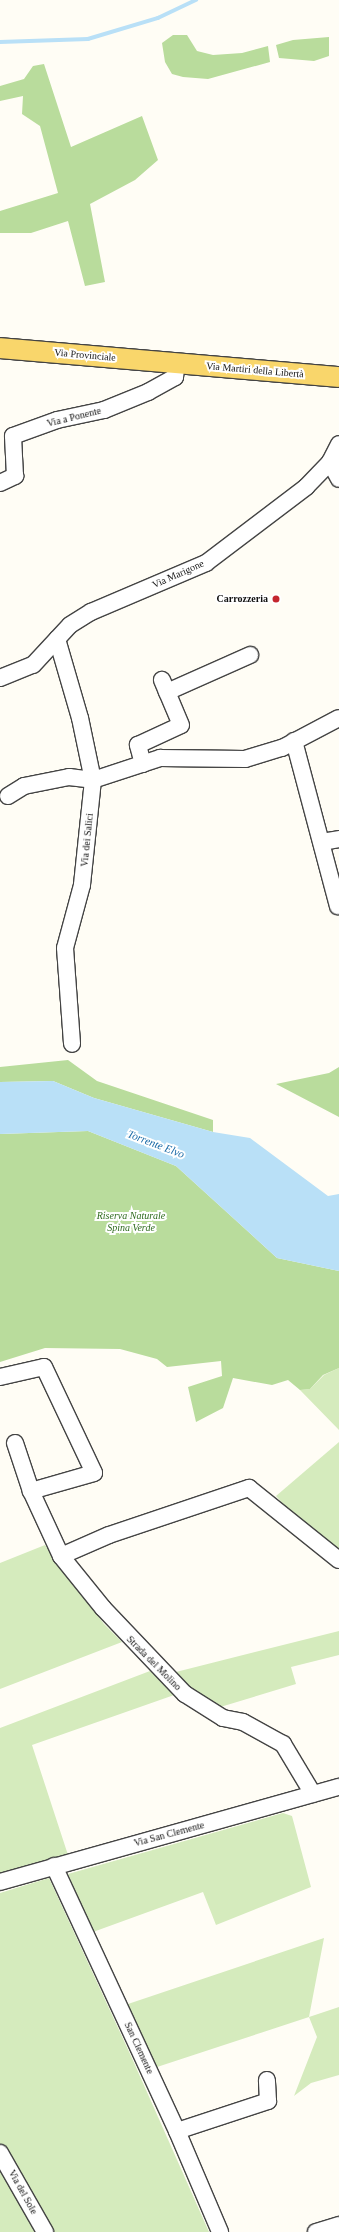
<!DOCTYPE html>
<meta charset="utf-8">
<style>
body{margin:0}
#map{position:relative;width:339px;height:2232px;overflow:hidden;background:#fffdf5;font-family:"Times New Roman",serif}
div>[style]{position:absolute}
.green>*{inset:0;background:#d5ebbd}
.forest>*{inset:0;background:#b9dc9c}
.water>*{inset:0;background:#b9e0f7}
.stream>*{height:3.5px;margin:-1.75px;padding:0 1.75px;transform-origin:1.75px;border-radius:1.75px;background:#b9e0f7}
.roads{filter:drop-shadow(1px 0 #444) drop-shadow(-1px 0 #444) drop-shadow(0 1px #444) drop-shadow(0 -1px #444)}
.minor>*{height:16px;margin:-8px;padding:0 8px;transform-origin:8px;border-radius:8px;background:#fff}
.major>*{height:20px;margin:-10px;padding:0 10px;transform-origin:10px;border-radius:10px;background:#f9d66b}
.dots>*{width:11px;height:11px;translate:-50% -50%;box-sizing:border-box;border:2px solid #fff;border-radius:50%}
span{translate:-50% -50%;white-space:nowrap;text-align:center;line-height:1.15;-webkit-text-stroke:4px #fff;paint-order:stroke}
.street-label{font-size:10px;color:#111}
.poi-label{font-size:10px;color:#111;font-weight:700}
.right{translate:-100% -50%;text-align:right}
.park-label{font-size:10px;color:#2f6b1f;font-style:italic}
.water-label{font-size:11px;color:#1768a6;font-style:italic}
</style>
<div id="map">
<div class="green">
<i style="clip-path:polygon(339px 1368px,339px 1430px,300px 1390px,310px 1389px,324px 1375px)"></i>
<i style="clip-path:polygon(339px 1442px,339px 1553px,294px 1516px,276px 1496px)"></i>
<i style="clip-path:polygon(45px 1545px,104px 1624px,122px 1642px,0 1689px,0 1563px)"></i>
<i style="clip-path:polygon(339px 1631px,339px 1655px,291px 1667px,296px 1684px,217px 1708px,168px 1674px)"></i>
<i style="clip-path:polygon(150px 1671px,177px 1694px,32px 1745px,69px 1858px,0 1877px,0 1728px)"></i>
<i style="clip-path:polygon(283px 1813px,292px 1816px,311px 1887px,216px 1925px,203px 1892px,93px 1932px,68px 1874px)"></i>
<i style="clip-path:polygon(49px 1878px,131px 2056px,209px 2232px,48px 2232px,0 2147px,0 1893px)"></i>
<i style="clip-path:polygon(324px 1938px,309px 2017px,339px 2007px,339px 2075px,311px 2083px,294px 2096px,317px 2037px,309px 2017px,154px 2068px,125px 2005px)"></i>
<i style="clip-path:polygon(0 2166px,38px 2232px,0 2232px)"></i>
</div>
<div class="forest">
<i style="clip-path:polygon(173px 35px,187px 35px,197px 51px,213px 55px,242px 53px,268px 46px,270px 62px,208px 79px,183px 77px,172px 74px,165px 62px,162px 43px)"></i>
<i style="clip-path:polygon(329px 37px,329px 56px,314px 61px,279px 58px,276px 45px,293px 40px)"></i>
<i style="clip-path:polygon(44px 64px,71px 147px,142px 116px,158px 160px,135px 180px,90px 204px,105px 282px,85px 286px,68px 221px,31px 233px,0 233px,0 211px,58px 193px,40px 126px,22px 114px,23px 96px,0 101px,0 86px,24px 79px,33px 66px)"></i>
<i style="clip-path:polygon(68px 1060px,97px 1081px,213px 1120px,213px 1132px,94px 1098px,53px 1081px,0 1082px,0 1067px)"></i>
<i style="clip-path:polygon(339px 1067px,339px 1117px,276px 1084px,329px 1073px)"></i>
<i style="clip-path:polygon(88px 1131px,176px 1166px,277px 1258px,339px 1271px,339px 1368px,323px 1375px,310px 1389px,300px 1390px,288px 1380px,272px 1385px,233px 1378px,223px 1408px,196px 1422px,188px 1387px,222px 1376px,221px 1361px,167px 1367px,157px 1359px,120px 1349px,45px 1348px,0 1362px,0 1134px)"></i>
</div>
<div class="water">
<i style="clip-path:polygon(53px 1081px,94px 1098px,213px 1132px,250px 1138px,328px 1196px,339px 1194px,339px 1271px,277px 1258px,176px 1166px,88px 1131px,0 1134px,0 1082px)"></i>
</div>
<div class="stream">
<i style="left:0;top:42px;width:88px;rotate:-2deg"></i>
<i style="left:88px;top:39px;width:73px;rotate:-16.7deg"></i>
<i style="left:158px;top:18px;width:42px;rotate:-25.3deg"></i>
</div>
<div class="roads">
<div class="minor">
<i style="left:330px;top:462px;width:19px;rotate:62deg"></i>
<i style="left:0;top:483px;width:17px;rotate:-25deg"></i>
<i style="left:15px;top:476px;width:40px;rotate:-92.9deg"></i>
<i style="left:13px;top:436px;width:47px;rotate:-20deg"></i>
<i style="left:57px;top:420px;width:48px;rotate:-12deg"></i>
<i style="left:104px;top:410px;width:48px;rotate:-22.2deg"></i>
<i style="left:148px;top:392px;width:31px;rotate:-29deg"></i>
<i style="left:175px;top:377px;width:14px;rotate:-82deg"></i>
<i style="left:57px;top:639px;width:82px;rotate:73.8deg"></i>
<i style="left:80px;top:718px;width:63px;rotate:78.2deg"></i>
<i style="left:93px;top:780px;width:106px;rotate:96deg"></i>
<i style="left:82px;top:885px;width:65px;rotate:105.1deg"></i>
<i style="left:65px;top:948px;width:96px;rotate:85.8deg"></i>
<i style="left:0;top:678px;width:35px;rotate:-22deg"></i>
<i style="left:33px;top:665px;width:54px;rotate:-47.2deg"></i>
<i style="left:70px;top:625px;width:25px;rotate:-32deg"></i>
<i style="left:91px;top:612px;width:125px;rotate:-23.1deg"></i>
<i style="left:206px;top:563px;width:126px;rotate:-37.2deg"></i>
<i style="left:306px;top:487px;width:35px;rotate:-46deg"></i>
<i style="left:330px;top:462px;width:20px;rotate:-63deg"></i>
<i style="left:167px;top:692px;width:91px;rotate:-24deg"></i>
<i style="left:294px;top:741px;width:171px;rotate:75.1deg"></i>
<i style="left:143px;top:764px;width:20px;rotate:-105deg"></i>
<i style="left:138px;top:745px;width:47px;rotate:-24.9deg"></i>
<i style="left:181px;top:725px;width:49px;rotate:-112.9deg"></i>
<i style="left:8px;top:796px;width:19px;rotate:-32deg"></i>
<i style="left:24px;top:786px;width:46px;rotate:-11.3deg"></i>
<i style="left:69px;top:777px;width:24px;rotate:7deg"></i>
<i style="left:93px;top:780px;width:71px;rotate:-18.2deg"></i>
<i style="left:160px;top:758px;width:85px;rotate:0.7deg"></i>
<i style="left:245px;top:759px;width:39px;rotate:-17deg"></i>
<i style="left:282px;top:748px;width:64px;rotate:-27.8deg"></i>
<i style="left:322px;top:842px;width:17px;rotate:-10deg"></i>
<i style="left:0;top:1377px;width:45px;rotate:-12.8deg"></i>
<i style="left:44px;top:1367px;width:117px;rotate:64.7deg"></i>
<i style="left:94px;top:1473px;width:66px;rotate:164.1deg"></i>
<i style="left:15px;top:1443px;width:51px;rotate:71.6deg"></i>
<i style="left:31px;top:1491px;width:72px;rotate:65.2deg"></i>
<i style="left:61px;top:1556px;width:67px;rotate:51.1deg"></i>
<i style="left:103px;top:1608px;width:119px;rotate:46.4deg"></i>
<i style="left:185px;top:1694px;width:45px;rotate:32.3deg"></i>
<i style="left:223px;top:1718px;width:20px;rotate:11deg"></i>
<i style="left:243px;top:1722px;width:46px;rotate:28.8deg"></i>
<i style="left:283px;top:1744px;width:58px;rotate:59deg"></i>
<i style="left:61px;top:1556px;width:52px;rotate:-23.6deg"></i>
<i style="left:109px;top:1535px;width:148px;rotate:-18.6deg"></i>
<i style="left:249px;top:1488px;width:115px;rotate:38.7deg"></i>
<i style="left:54px;top:1866px;width:292px;rotate:65.1deg"></i>
<i style="left:177px;top:2131px;width:110px;rotate:66.9deg"></i>
<i style="left:0;top:1882px;width:352px;rotate:-15.7deg"></i>
<i style="left:177px;top:2131px;width:96px;rotate:-18.2deg"></i>
<i style="left:268px;top:2101px;width:21px;rotate:-93deg"></i>
<i style="left:0;top:2153px;width:91px;rotate:60.3deg"></i>
<i style="left:316px;top:2232px;width:24px;rotate:-17deg"></i>
</div>
<div class="major">
<i style="left:0;top:348px;width:340px;rotate:4.9deg"></i>
</div>
</div>
<div class="dots">
<i style="left:276px;top:599px;background:#c4262e"></i>
</div>
<div class="street-label">
<span style="left:85px;top:355px;rotate:5deg">Via Provinciale</span>
<span style="left:255px;top:370px;rotate:5deg">Via Martiri della Libertà</span>
<span style="left:74px;top:417px;rotate:-14deg">Via a Ponente</span>
<span style="left:178px;top:574px;rotate:-24deg">Via Marigone</span>
<span style="left:87px;top:840px;rotate:-84deg">Via dei Salici</span>
<span style="left:154px;top:1663px;rotate:45deg">Strada del Molino</span>
<span style="left:169px;top:1834px;rotate:-15deg">Via San Clemente</span>
<span style="left:139px;top:2048px;rotate:65deg">San Clemente</span>
<span style="left:23px;top:2192px;rotate:61deg">Via del Sole</span>
</div>
<div class="poi-label">
<span class="right" style="left:268px;top:599px">Carrozzeria</span>
</div>
<div class="park-label">
<span style="left:131px;top:1221px">Riserva Naturale<br>Spina Verde</span>
</div>
<div class="water-label">
<span style="left:156px;top:1144px;rotate:21deg">Torrente Elvo</span>
</div>
</div>
